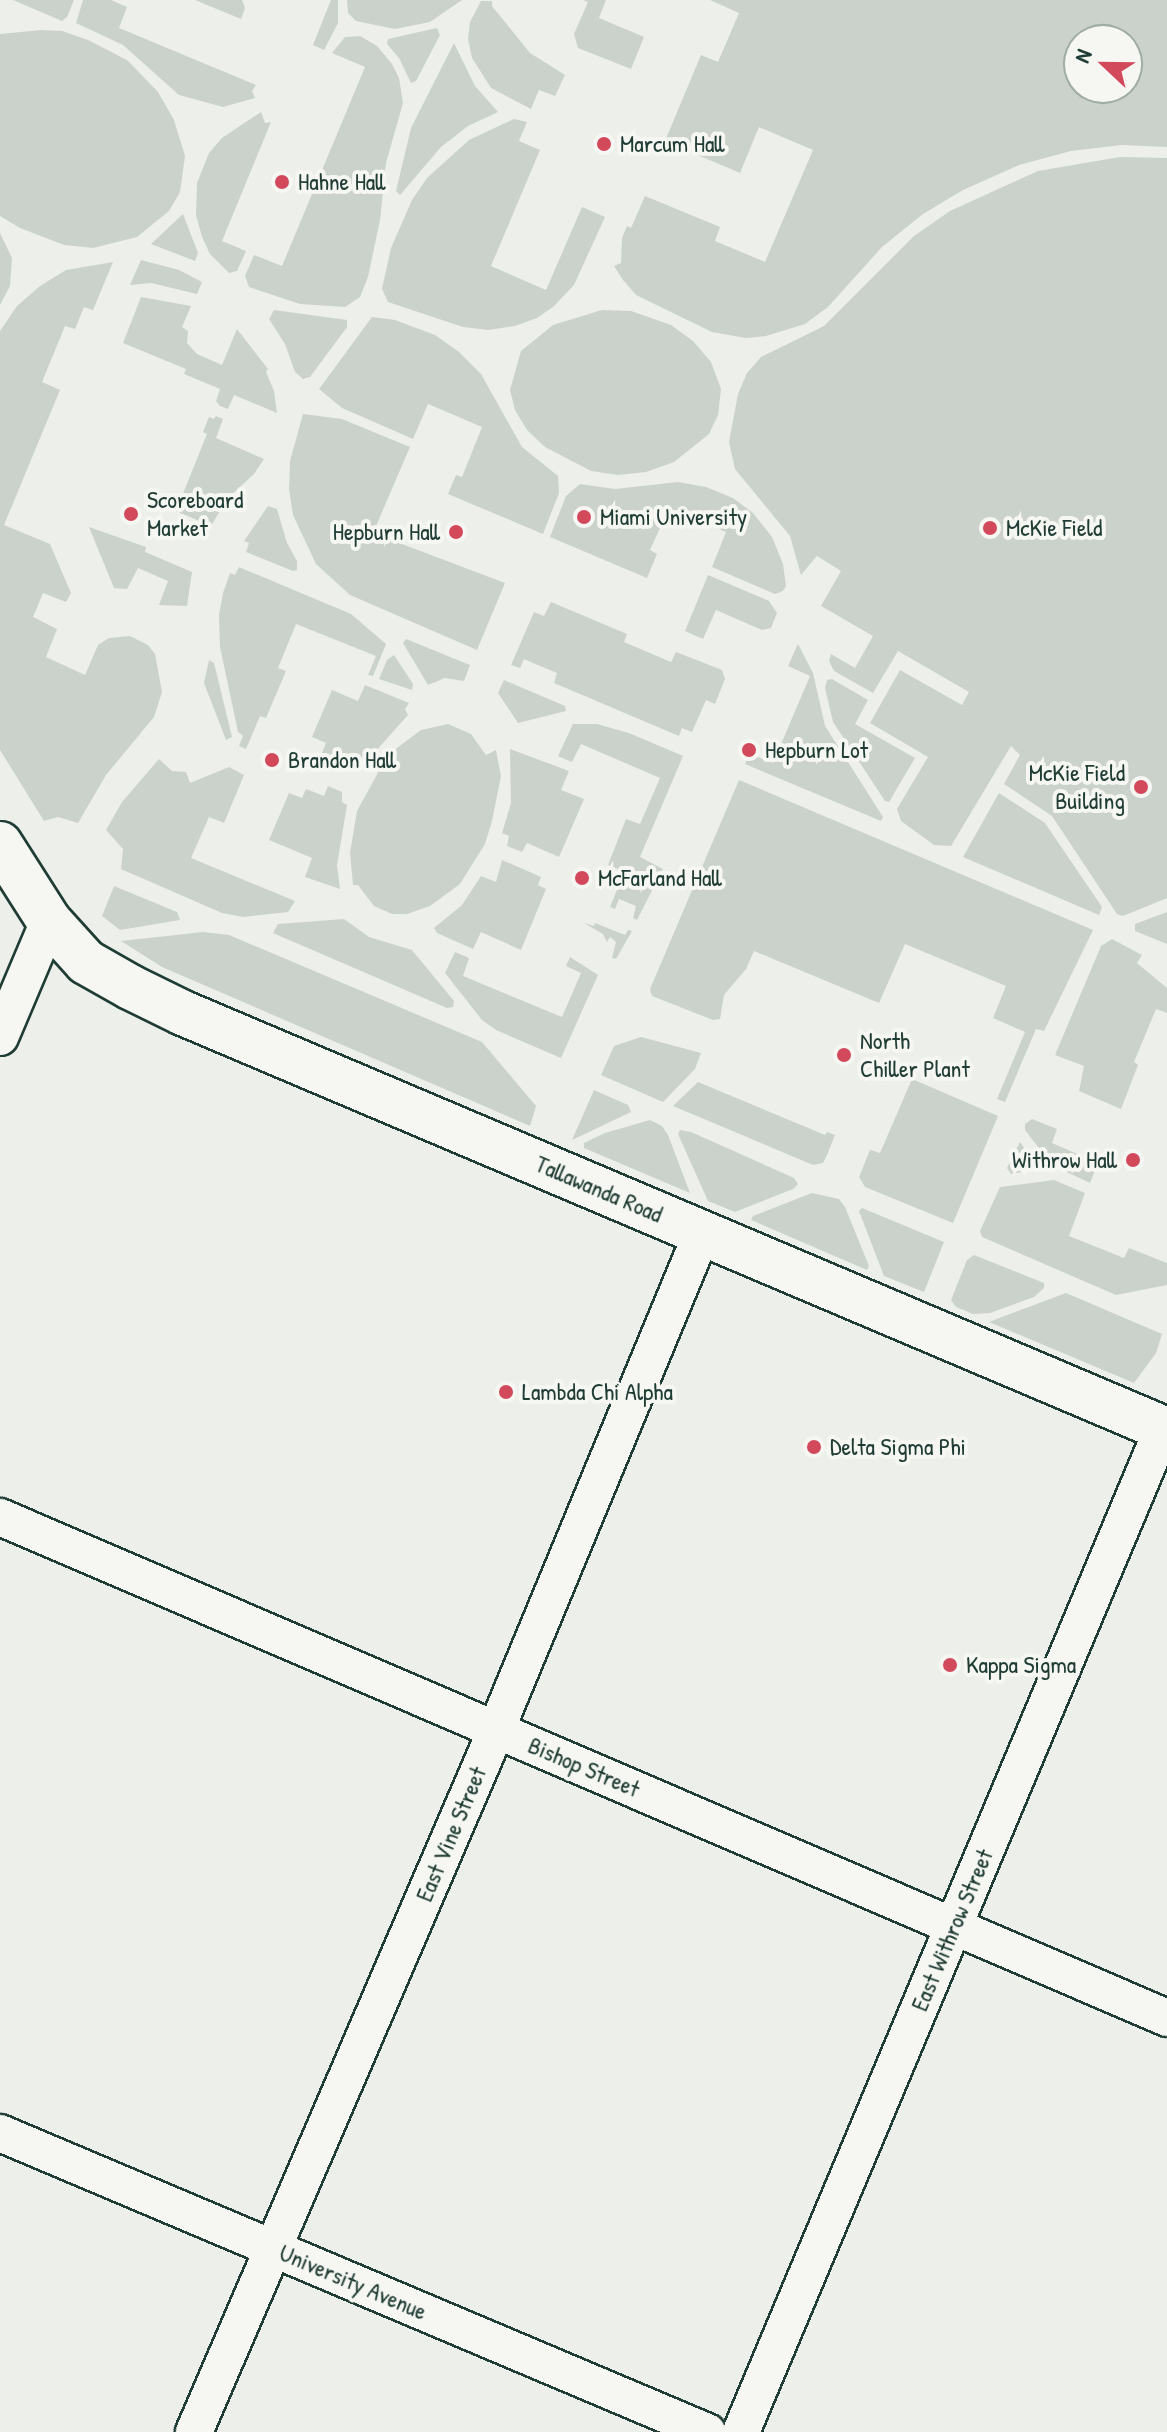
<!DOCTYPE html>
<style>
body{margin:0}
#map{position:relative;width:1167px;height:2432px;overflow:hidden;background:#edefea;font-family:"Patrick Hand",sans-serif}
div>[style]{position:absolute}
.green>*{inset:0;background:#cbd2cc}
.roads{filter:drop-shadow(2px 0 #1f3d34) drop-shadow(-2px 0 #1f3d34) drop-shadow(0 2px #1f3d34) drop-shadow(0 -2px #1f3d34)}
.minor>*{height:36px;margin:-18px;padding:0 18px;transform-origin:18px;border-radius:18px;background:#f6f6f2}
.tertiary>*{height:44px;margin:-22px;padding:0 22px;transform-origin:22px;border-radius:22px;background:#f6f6f2}
.dots>*{width:22px;height:22px;translate:-50% -50%;box-sizing:border-box;border:4px solid #f6f6f2;border-radius:50%}
span{translate:-50% -50%;white-space:nowrap;text-align:center;line-height:1.15;-webkit-text-stroke:8px #f6f6f2;paint-order:stroke}
.poi-label{font-size:24px;color:#1f3d34}
.left{translate:0 -50%;text-align:left}
.right{translate:-100% -50%;text-align:right}
.street-label{font-size:24px;color:#1f3d34}
.north{position:absolute;left:1063px;top:24px;width:80px;height:80px;box-sizing:border-box;background:#f6f6f2;border:2px solid #a0aca6;border-radius:50%;rotate:292deg;font-size:22px;font-weight:700;line-height:32px;text-align:center;color:#1f3d34}
.north::after{content:'';display:block;margin:auto;width:28px;height:36px;background:#d1495b;clip-path:polygon(50% 0,100% 100%,50% 72%,0 100%)}
</style>
<div id="map">
<div class="green">
<i style="clip-path:polygon(13px 0,74px 0,67px 17px,62px 21px)"></i>
<i style="clip-path:polygon(83px 0,111px 0,127px 7px,119px 28px,256px 85px,252px 91px,255px 98px,223px 107px,179px 95px,123px 45px,76px 23px)"></i>
<i style="clip-path:polygon(195px 0,242px 0,245px 8px,241px 19px)"></i>
<i style="clip-path:polygon(331px 0,338px 0,338px 23px,324px 50px,313px 45px)"></i>
<i style="clip-path:polygon(347px 0,462px 0,430px 22px,395px 29px,356px 21px,348px 13px)"></i>
<i style="clip-path:polygon(583px 0,606px 0,599px 18px,644px 37px,631px 69px,578px 48px,574px 34px,588px 2px)"></i>
<i style="clip-path:polygon(evenodd,710px 0,1167px 0,1167px 147px,1122px 145px,1071px 151px,1019px 165px,963px 190px,923px 214px,882px 247px,828px 307px,805px 324px,766px 336px,746px 338px,712px 332px,636px 295px,623px 280px,614px 266px,621px 263px,622px 238px,627px 226px,631px 228px,645px 196px,720px 227px,715px 241px,765px 262px,813px 150px,759px 127px,740px 173px,665px 141px,701px 55px,718px 62px,739px 13px,710px 0,1079px 40px,1127px 40px,1127px 88px,1079px 88px,1079px 40px)"></i>
<i style="clip-path:polygon(481px 1px,492px 1px,492px 6px,530px 53px,565px 75px,555px 96px,539px 90px,531px 109px,491px 88px,472px 58px,468px 39px,470px 22px)"></i>
<i style="clip-path:polygon(437px 28px,440px 35px,416px 81px,411px 83px,399px 58px,387px 44px,388px 39px)"></i>
<i style="clip-path:polygon(41px 30px,62px 31px,88px 40px,127px 60px,158px 92px,174px 120px,185px 156px,180px 192px,169px 211px,137px 237px,93px 248px,64px 245px,20px 228px,0 216px,0 34px)"></i>
<i style="clip-path:polygon(360px 36px,377px 46px,392px 64px,399px 78px,403px 103px,386px 163px,380px 220px,368px 277px,360px 297px,345px 307px,300px 304px,249px 287px,245px 276px,254px 255px,282px 266px,365px 67px,332px 53px,345px 37px)"></i>
<i style="clip-path:polygon(454px 43px,475px 86px,498px 112px,468px 126px,441px 147px,400px 195px,396px 191px,411px 128px)"></i>
<i style="clip-path:polygon(261px 112px,265px 123px,271px 122px,222px 241px,246px 251px,237px 271px,229px 273px,210px 254px,202px 237px,196px 215px,197px 183px,209px 153px,222px 138px)"></i>
<i style="clip-path:polygon(514px 119px,527px 122px,519px 141px,540px 150px,491px 266px,546px 290px,582px 207px,605px 217px,574px 285px,553px 307px,537px 318px,515px 326px,488px 330px,463px 327px,388px 302px,382px 289px,391px 248px,412px 200px,427px 178px,469px 140px)"></i>
<i style="clip-path:polygon(1120px 157px,1167px 158px,1167px 898px,1123px 916px,1117px 914px,1052px 816px,1004px 784px,1020px 755px,1011px 746px,951px 846px,934px 845px,901px 821px,897px 809px,928px 757px,870px 723px,900px 670px,962px 705px,969px 692px,898px 651px,873px 693px,834px 671px,829px 661px,831px 654px,855px 668px,873px 636px,821px 606px,841px 571px,817px 556px,801px 575px,790px 536px,735px 469px,729px 442px,738px 394px,747px 373px,761px 357px,824px 326px,914px 236px,950px 211px,1038px 171px)"></i>
<i style="clip-path:polygon(183px 214px,198px 253px,195px 261px,151px 244px)"></i>
<i style="clip-path:polygon(0 233px,12px 258px,10px 286px,0 305px)"></i>
<i style="clip-path:polygon(141px 260px,179px 270px,202px 282px,197px 294px,151px 283px,130px 285px)"></i>
<i style="clip-path:polygon(113px 262px,93px 310px,84px 307px,75px 329px,65px 326px,42px 382px,60px 390px,4px 525px,50px 544px,71px 593px,66px 602px,43px 593px,33px 617px,57px 629px,46px 657px,85px 675px,98px 645px,109px 638px,130px 636px,148px 645px,155px 654px,162px 692px,154px 717px,106px 775px,78px 823px,58px 817px,44px 821px,0 750px,0 331px,17px 306px,40px 286px,66px 270px)"></i>
<i style="clip-path:polygon(141px 297px,191px 306px,182px 327px,188px 331px,187px 343px,197px 354px,222px 365px,237px 329px,268px 369px,266px 372px,274px 391px,277px 413px,234px 395px,228px 409px,220px 406px,216px 401px,220px 389px,184px 374px,186px 369px,123px 343px)"></i>
<i style="clip-path:polygon(274px 310px,347px 320px,347px 327px,310px 377px,303px 379px,295px 372px,285px 344px,269px 319px)"></i>
<i style="clip-path:polygon(602px 310px,631px 311px,671px 325px,693px 341px,711px 362px,721px 389px,718px 415px,709px 434px,674px 462px,646px 472px,618px 475px,591px 471px,545px 447px,527px 430px,515px 410px,510px 390px,521px 351px,553px 325px)"></i>
<i style="clip-path:polygon(372px 317px,395px 320px,435px 335px,459px 352px,481px 374px,522px 447px,558px 476px,559px 493px,543px 534px,448px 494px,456px 475px,462px 477px,482px 427px,428px 404px,413px 439px,342px 408px,319px 389px)"></i>
<i style="clip-path:polygon(303px 414px,342px 419px,410px 447px,373px 533px,505px 583px,477px 650px,350px 595px,316px 564px,293px 515px,289px 489px,290px 461px)"></i>
<i style="clip-path:polygon(216px 416px,223px 419px,216px 438px,264px 459px,254px 474px,227px 499px,211px 526px,176px 511px,207px 434px,203px 432px,209px 417px,214px 419px)"></i>
<i style="clip-path:polygon(678px 482px,706px 487px,733px 498px,753px 513px,772px 537px,783px 564px,786px 586px,783px 591px,775px 594px,712px 567px,726px 532px,669px 508px,650px 550px,657px 554px,647px 578px,550px 537px,566px 496px,580px 484px,615px 489px)"></i>
<i style="clip-path:polygon(268px 506px,277px 509px,287px 543px,297px 561px,297px 570px,293px 571px,246px 552px,249px 543px,244px 541px)"></i>
<i style="clip-path:polygon(89px 527px,146px 547px,145px 552px,192px 572px,187px 606px,159px 605px,168px 581px,138px 568px,127px 589px,114px 588px)"></i>
<i style="clip-path:polygon(239px 567px,351px 614px,386px 644px,373px 676px,368px 675px,376px 656px,296px 624px,278px 668px,286px 671px,266px 718px,260px 716px,246px 749px,239px 746px,243px 736px,238px 732px,220px 647px,219px 615px,223px 593px,230px 573px,235px 575px)"></i>
<i style="clip-path:polygon(708px 575px,769px 601px,777px 613px,771px 628px,762px 630px,716px 610px,703px 639px,685px 631px)"></i>
<i style="clip-path:polygon(551px 602px,627px 634px,624px 642px,671px 662px,676px 652px,722px 670px,725px 679px,715px 704px,706px 700px,692px 732px,682px 728px,679px 736px,554px 683px,557px 673px,533px 663px,524px 659px,520px 668px,511px 665px,534px 612px,544px 616px)"></i>
<i style="clip-path:polygon(406px 639px,470px 665px,464px 681px,445px 678px,428px 685px,403px 643px)"></i>
<i style="clip-path:polygon(798px 644px,813px 673px,825px 726px,883px 817px,881px 821px,745px 764px,750px 754px,773px 763px,810px 676px,788px 666px)"></i>
<i style="clip-path:polygon(394px 655px,413px 684px,412px 690px,379px 679px,387px 660px)"></i>
<i style="clip-path:polygon(209px 660px,214px 663px,232px 737px,226px 740px,204px 683px)"></i>
<i style="clip-path:polygon(832px 679px,868px 700px,855px 724px,915px 758px,889px 802px,885px 801px,833px 722px,825px 688px,827px 680px)"></i>
<i style="clip-path:polygon(504px 680px,565px 706px,566px 711px,518px 723px,498px 693px)"></i>
<i style="clip-path:polygon(365px 685px,409px 703px,405px 709px,408px 715px,366px 762px,343px 753px,334px 772px,317px 765px,326px 743px,312px 737px,332px 690px,358px 701px)"></i>
<i style="clip-path:polygon(448px 724px,471px 734px,486px 755px,496px 750px,501px 776px,492px 821px,485px 844px,460px 884px,430px 906px,407px 914px,392px 914px,374px 906px,358px 885px,353px 885px,350px 853px,357px 811px,385px 760px,397px 748px,421px 730px)"></i>
<i style="clip-path:polygon(573px 724px,597px 724px,629px 733px,683px 756px,640px 857px,663px 869px,637px 920px,633px 918px,636px 906px,619px 899px,615px 909px,610px 907px,619px 885px,613px 882px,618px 869px,608px 865px,626px 819px,640px 824px,660px 778px,581px 744px,572px 762px,558px 756px)"></i>
<i style="clip-path:polygon(510px 749px,569px 771px,561px 790px,584px 799px,559px 857px,527px 843px,522px 852px,507px 846px,509px 836px,502px 833px,511px 803px)"></i>
<i style="clip-path:polygon(159px 759px,172px 771px,186px 772px,190px 783px,229px 767px,244px 775px,224px 823px,209px 817px,191px 858px,295px 901px,288px 912px,243px 917px,222px 913px,121px 869px,123px 849px,106px 830px,122px 802px)"></i>
<i style="clip-path:polygon(739px 780px,1093px 930px,1044px 1031px,1036px 1029px,1005px 1102px,997px 1099px,1025px 1032px,993px 1018px,1006px 986px,905px 944px,879px 1003px,754px 951px,746px 969px,724px 995px,720px 1019px,713px 1020px,652px 996px,650px 989px)"></i>
<i style="clip-path:polygon(328px 786px,342px 792px,342px 802px,347px 805px,337px 865px,340px 889px,305px 877px,312px 858px,269px 840px,289px 793px,302px 798px,306px 789px,324px 796px)"></i>
<i style="clip-path:polygon(999px 793px,1045px 823px,1102px 907px,1099px 915px,963px 857px)"></i>
<i style="clip-path:polygon(502px 860px,541px 877px,538px 885px,546px 889px,521px 950px,481px 932px,473px 949px,437px 933px,434px 928px,462px 905px,481px 876px,496px 882px)"></i>
<i style="clip-path:polygon(114px 886px,177px 912px,180px 920px,120px 930px,102px 916px)"></i>
<i style="clip-path:polygon(1167px 912px,1167px 944px,1135px 931px,1135px 924px)"></i>
<i style="clip-path:polygon(344px 919px,369px 937px,412px 950px,454px 1001px,453px 1007px,447px 1008px,273px 933px,278px 924px)"></i>
<i style="clip-path:polygon(584px 923px,594px 926px,595px 923px,625px 935px,628px 930px,632px 931px,616px 959px,612px 958px,616px 942px,610px 937px,607px 942px,603px 934px)"></i>
<i style="clip-path:polygon(203px 932px,229px 935px,482px 1042px,536px 1106px,530px 1126px,162px 967px,121px 941px)"></i>
<i style="clip-path:polygon(1112px 939px,1142px 955px,1137px 963px,1167px 988px,1167px 1013px,1156px 1009px,1134px 1062px,1138px 1065px,1121px 1109px,1079px 1091px,1084px 1066px,1055px 1055px,1101px 946px)"></i>
<i style="clip-path:polygon(455px 952px,469px 958px,463px 976px,562px 1017px,581px 973px,566px 966px,570px 957px,598px 975px,561px 1058px,496px 1030px,482px 1020px,445px 973px)"></i>
<i style="clip-path:polygon(641px 1037px,701px 1053px,695px 1069px,663px 1102px,601px 1075px,614px 1046px)"></i>
<i style="clip-path:polygon(912px 1079px,998px 1116px,953px 1223px,865px 1187px,859px 1177px,870px 1150px,880px 1153px)"></i>
<i style="clip-path:polygon(698px 1082px,825px 1135px,827px 1132px,835px 1135px,827px 1155px,823px 1163px,813px 1165px,673px 1106px)"></i>
<i style="clip-path:polygon(594px 1090px,628px 1105px,631px 1112px,572px 1140px)"></i>
<i style="clip-path:polygon(1032px 1119px,1057px 1129px,1052px 1143px,1098px 1163px,1090px 1183px,1052px 1165px,1025px 1130px,1025px 1124px)"></i>
<i style="clip-path:polygon(650px 1120px,662px 1126px,668px 1135px,690px 1193px,584px 1148px,584px 1143px,605px 1133px)"></i>
<i style="clip-path:polygon(680px 1130px,691px 1132px,794px 1178px,798px 1184px,793px 1189px,735px 1212px,708px 1201px,678px 1134px)"></i>
<i style="clip-path:polygon(1020px 1142px,1039px 1169px,1011px 1174px,1007px 1168px)"></i>
<i style="clip-path:polygon(1054px 1180px,1085px 1193px,1069px 1236px,1124px 1258px,1129px 1248px,1167px 1263px,1167px 1285px,1116px 1295px,982px 1237px,980px 1231px,1000px 1187px)"></i>
<i style="clip-path:polygon(812px 1193px,839px 1199px,845px 1207px,869px 1266px,867px 1270px,751px 1220px,753px 1216px)"></i>
<i style="clip-path:polygon(862px 1208px,944px 1242px,924px 1292px,884px 1276px,859px 1211px)"></i>
<i style="clip-path:polygon(974px 1255px,1044px 1283px,1044px 1288px,1034px 1297px,990px 1313px,973px 1314px,956px 1307px,951px 1300px,967px 1260px)"></i>
<i style="clip-path:polygon(1066px 1293px,1162px 1334px,1156px 1353px,1134px 1383px,989px 1322px)"></i>
</div>
<div class="roads">
<div class="minor">
<i style="left:0;top:1037px;width:126px;rotate:-67.1deg"></i>
<i style="left:0;top:1517px;width:1270px;rotate:23.23deg"></i>
<i style="left:0;top:2133px;width:768px;rotate:22.92deg"></i>
<i style="left:194px;top:2432px;width:731px;rotate:-66.7deg"></i>
<i style="left:483px;top:1761px;width:572px;rotate:-67.47deg"></i>
<i style="left:741px;top:2432px;width:1089px;rotate:-67.2deg"></i>
</div>
<div class="tertiary">
<i style="left:0;top:844px;width:91px;rotate:57.5deg"></i>
<i style="left:49px;top:921px;width:55px;rotate:47.9deg"></i>
<i style="left:86px;top:962px;width:51px;rotate:29.6deg"></i>
<i style="left:130px;top:987px;width:59px;rotate:26.1deg"></i>
<i style="left:183px;top:1013px;width:1069px;rotate:22.97deg"></i>
</div>
</div>
<div class="dots">
<i style="left:604px;top:144px;background:#d1495b"></i>
<i style="left:282px;top:182px;background:#d1495b"></i>
<i style="left:131px;top:514px;background:#d1495b"></i>
<i style="left:584px;top:517px;background:#d1495b"></i>
<i style="left:990px;top:528px;background:#d1495b"></i>
<i style="left:456px;top:532px;background:#d1495b"></i>
<i style="left:749px;top:750px;background:#d1495b"></i>
<i style="left:272px;top:760px;background:#d1495b"></i>
<i style="left:1141px;top:787px;background:#d1495b"></i>
<i style="left:582px;top:878px;background:#d1495b"></i>
<i style="left:844px;top:1055px;background:#d1495b"></i>
<i style="left:1133px;top:1160px;background:#d1495b"></i>
<i style="left:506px;top:1392px;background:#d1495b"></i>
<i style="left:814px;top:1447px;background:#d1495b"></i>
<i style="left:950px;top:1665px;background:#d1495b"></i>
</div>
<div class="poi-label">
<span class="left" style="left:620px;top:144px">Marcum Hall</span>
<span class="left" style="left:298px;top:182px">Hahne Hall</span>
<span class="left" style="left:147px;top:514px">Scoreboard<br>Market</span>
<span class="left" style="left:600px;top:517px">Miami University</span>
<span class="left" style="left:1006px;top:528px">McKie Field</span>
<span class="right" style="left:440px;top:532px">Hepburn Hall</span>
<span class="left" style="left:765px;top:750px">Hepburn Lot</span>
<span class="left" style="left:288px;top:760px">Brandon Hall</span>
<span class="right" style="left:1125px;top:787px">McKie Field<br>Building</span>
<span class="left" style="left:598px;top:878px">McFarland Hall</span>
<span class="left" style="left:860px;top:1055px">North<br>Chiller Plant</span>
<span class="right" style="left:1117px;top:1160px">Withrow Hall</span>
<span class="left" style="left:522px;top:1392px">Lambda Chi Alpha</span>
<span class="left" style="left:830px;top:1447px">Delta Sigma Phi</span>
<span class="left" style="left:966px;top:1665px">Kappa Sigma</span>
</div>
<div class="street-label">
<span style="left:599px;top:1189px;rotate:23deg">Tallawanda Road</span>
<span style="left:584px;top:1767px;rotate:23deg">Bishop Street</span>
<span style="left:451px;top:1834px;rotate:-67deg">East Vine Street</span>
<span style="left:952px;top:1930px;rotate:-67deg">East Withrow Street</span>
<span style="left:353px;top:2282px;rotate:23deg">University Avenue</span>
</div>
<div class="north">N</div>
</div>
